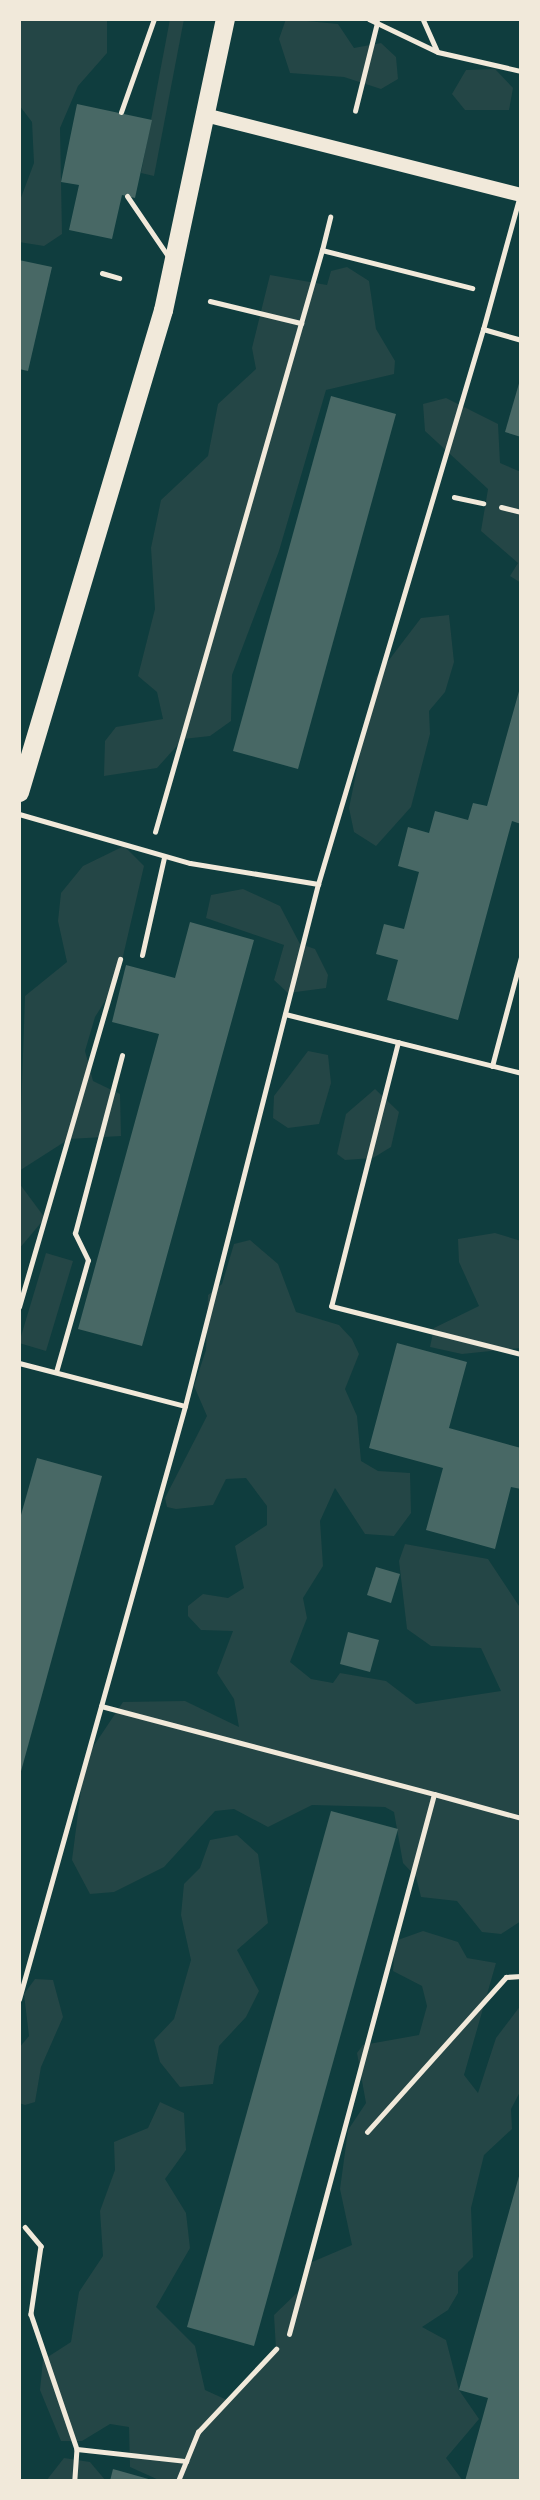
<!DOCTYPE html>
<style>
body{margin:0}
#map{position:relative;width:540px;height:2500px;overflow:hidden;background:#0f3d3e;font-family:Merriweather,serif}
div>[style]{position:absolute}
.green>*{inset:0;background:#244646}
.building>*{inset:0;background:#486865}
.path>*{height:4.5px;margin:-2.25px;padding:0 2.25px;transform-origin:2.25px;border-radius:2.25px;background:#f1e9da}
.service>*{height:5px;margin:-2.5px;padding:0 2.5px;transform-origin:2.5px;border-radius:2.5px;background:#f1e9da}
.secondary>*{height:14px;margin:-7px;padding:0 7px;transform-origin:7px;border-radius:7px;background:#f1e9da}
.trunk>*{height:19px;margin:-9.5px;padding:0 9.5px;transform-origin:9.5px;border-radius:9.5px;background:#f1e9da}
span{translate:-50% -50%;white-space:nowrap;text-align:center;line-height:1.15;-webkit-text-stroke:7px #f1e9da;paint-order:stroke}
.frame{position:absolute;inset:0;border:21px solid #f1e9da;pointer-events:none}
</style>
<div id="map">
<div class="green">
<i style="clip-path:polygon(19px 19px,107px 19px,107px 53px,78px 86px,60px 128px,62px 234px,44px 246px,19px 242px,19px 203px,34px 163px,32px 122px,19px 105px)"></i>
<i style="clip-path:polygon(170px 19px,184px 19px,154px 176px,141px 173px)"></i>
<i style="clip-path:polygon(286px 19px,338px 24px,354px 48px,381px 43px,396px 57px,398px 79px,381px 89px,344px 77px,290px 73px,279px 39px)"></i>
<i style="clip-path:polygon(495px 69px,513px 88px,509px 110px,465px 110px,452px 94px,466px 70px)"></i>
<i style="clip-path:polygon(347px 267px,369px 281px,376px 329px,395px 361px,394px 374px,326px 390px,279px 551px,232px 675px,231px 721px,210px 736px,183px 739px,157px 768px,104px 776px,105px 741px,116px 727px,163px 719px,157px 692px,138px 676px,155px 609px,151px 548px,161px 500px,208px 456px,218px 404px,256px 369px,252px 348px,270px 275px,327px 285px,331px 271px)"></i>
<i style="clip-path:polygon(446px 398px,498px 424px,500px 463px,521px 472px,521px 583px,510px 576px,518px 563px,481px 531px,488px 489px,425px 431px,423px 404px)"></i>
<i style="clip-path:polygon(449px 615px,454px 662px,445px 692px,429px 711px,430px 734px,411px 807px,376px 846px,354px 832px,349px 808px,376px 677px,421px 618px)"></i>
<i style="clip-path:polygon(124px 846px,144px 866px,117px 982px,95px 1017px,85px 1051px,93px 1081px,120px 1094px,121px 1136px,69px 1139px,19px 1171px,25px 996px,67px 962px,58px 921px,61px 893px,83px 866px)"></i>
<i style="clip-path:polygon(243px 889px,280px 906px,300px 944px,315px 949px,328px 975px,326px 988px,288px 993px,274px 980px,284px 945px,206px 918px,211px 895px)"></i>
<i style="clip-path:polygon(308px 1051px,328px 1055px,331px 1083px,319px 1124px,288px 1128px,273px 1118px,274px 1096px)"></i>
<i style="clip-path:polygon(375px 1089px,399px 1112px,391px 1147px,373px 1158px,345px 1160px,337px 1154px,346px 1114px)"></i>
<i style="clip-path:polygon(19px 1183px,45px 1218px,19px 1249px)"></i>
<i style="clip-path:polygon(495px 1233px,521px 1241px,521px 1348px,462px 1354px,430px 1347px,434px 1328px,479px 1306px,459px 1262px,458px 1239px)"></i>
<i style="clip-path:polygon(250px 1240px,278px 1264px,296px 1312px,339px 1325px,352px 1339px,359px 1354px,345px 1389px,357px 1416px,361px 1461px,378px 1471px,410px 1473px,411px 1513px,394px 1536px,365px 1534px,335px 1488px,320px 1521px,323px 1566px,303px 1598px,307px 1618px,290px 1662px,311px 1679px,333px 1683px,340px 1673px,386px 1681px,416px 1704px,501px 1691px,481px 1648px,431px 1646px,407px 1629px,399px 1561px,405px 1544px,488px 1559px,521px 1609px,521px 1921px,501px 1934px,482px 1932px,457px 1901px,421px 1897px,416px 1877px,403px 1863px,394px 1812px,385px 1807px,312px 1805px,268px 1827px,234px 1809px,215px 1811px,164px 1867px,114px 1892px,90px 1894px,72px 1860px,85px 1759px,123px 1702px,185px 1701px,239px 1727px,234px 1699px,217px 1673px,233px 1631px,201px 1630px,188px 1616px,188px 1606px,203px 1594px,228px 1598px,244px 1588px,235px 1546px,267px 1525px,267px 1506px,246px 1478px,226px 1479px,213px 1505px,176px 1509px,167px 1507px,165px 1498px,207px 1416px,194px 1386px,206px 1350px,208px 1295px,222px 1284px,234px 1244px)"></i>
<i style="clip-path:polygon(46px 1253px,73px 1261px,46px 1351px,19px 1343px)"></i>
<i style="clip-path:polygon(237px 1835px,258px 1854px,268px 1923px,237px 1950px,259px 1991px,246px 2017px,219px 2046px,213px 2084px,180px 2087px,160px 2062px,154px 2040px,174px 2019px,191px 1960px,181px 1915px,184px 1884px,200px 1868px,210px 1840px)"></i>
<i style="clip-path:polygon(423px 1931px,458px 1942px,467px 1958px,496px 1963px,464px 2075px,478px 2093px,496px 2038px,521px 2005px,521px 2090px,511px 2109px,512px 2129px,484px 2155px,471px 2208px,473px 2257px,458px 2272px,458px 2293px,448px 2310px,422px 2327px,446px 2340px,459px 2390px,479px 2419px,446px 2458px,463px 2481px,161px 2481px,130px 2467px,129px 2427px,110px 2424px,82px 2441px,61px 2441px,40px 2390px,43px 2360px,71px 2342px,79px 2292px,103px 2256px,100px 2211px,115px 2170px,114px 2142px,148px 2128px,160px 2102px,184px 2113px,186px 2150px,165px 2179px,186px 2213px,190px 2248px,156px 2307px,195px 2346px,205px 2390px,227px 2400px,276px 2349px,274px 2315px,302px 2288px,305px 2265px,352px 2245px,340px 2189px,348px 2130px,366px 2103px,357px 2053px,363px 2045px,419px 2035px,427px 2006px,422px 1986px,393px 1971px,395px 1941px)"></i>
<i style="clip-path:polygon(35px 1979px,53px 1980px,63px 2017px,41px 2067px,35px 2102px,25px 2105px,19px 2103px,19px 2048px,29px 2036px,24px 1994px)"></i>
<i style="clip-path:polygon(64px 2458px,90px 2462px,106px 2481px,46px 2481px)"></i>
</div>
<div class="building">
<i style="clip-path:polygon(77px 104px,152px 120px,135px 198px,122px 195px,112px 239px,69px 230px,79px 185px,61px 182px)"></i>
<i style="clip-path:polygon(19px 260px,52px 267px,28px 371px,19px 369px)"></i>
<i style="clip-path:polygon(520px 380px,521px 381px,521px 437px,505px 432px)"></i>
<i style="clip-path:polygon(331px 396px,396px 414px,298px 769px,233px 751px)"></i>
<i style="clip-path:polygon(521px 684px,521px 824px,512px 821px,458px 1020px,387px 1000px,398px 960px,376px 954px,384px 924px,404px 929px,419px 872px,398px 866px,408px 827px,429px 833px,435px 811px,468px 820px,473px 803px,487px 806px)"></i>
<i style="clip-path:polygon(190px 922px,254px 940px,142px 1346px,78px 1329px,159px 1034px,112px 1022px,126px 965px,175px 978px)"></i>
<i style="clip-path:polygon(397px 1343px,467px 1362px,449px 1428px,521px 1448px,521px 1489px,511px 1487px,495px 1549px,426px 1530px,443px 1468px,369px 1448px)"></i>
<i style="clip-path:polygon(37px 1458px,102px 1476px,20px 1775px,19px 1522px)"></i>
<i style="clip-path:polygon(376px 1567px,400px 1574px,391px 1603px,367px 1595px)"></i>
<i style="clip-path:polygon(348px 1632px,379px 1640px,370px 1672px,340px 1664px)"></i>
<i style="clip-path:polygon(331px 1811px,398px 1829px,254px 2346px,187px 2327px)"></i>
<i style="clip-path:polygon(521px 2169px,521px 2481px,465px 2481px,488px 2398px,459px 2390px)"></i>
<i style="clip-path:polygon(113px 2469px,152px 2480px,152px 2481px,110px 2481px)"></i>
</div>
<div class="path">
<i style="left:369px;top:19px;width:76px;rotate:25.6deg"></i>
<i style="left:438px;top:52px;width:85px;rotate:12.9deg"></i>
<i style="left:423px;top:19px;width:34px;rotate:66deg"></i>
<i style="left:355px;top:111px;width:91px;rotate:-76deg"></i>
<i style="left:322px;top:250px;width:34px;rotate:-76deg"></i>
<i style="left:102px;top:273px;width:18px;rotate:16deg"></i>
<i style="left:210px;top:301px;width:94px;rotate:13.6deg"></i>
<i style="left:454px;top:497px;width:30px;rotate:12deg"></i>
<i style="left:155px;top:832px;width:605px;rotate:-73.99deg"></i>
<i style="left:322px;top:250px;width:155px;rotate:14.2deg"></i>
<i style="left:19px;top:1307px;width:362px;rotate:-73.8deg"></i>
<i style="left:367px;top:2132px;width:208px;rotate:-48.1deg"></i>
<i style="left:506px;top:1977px;width:15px;rotate:-4deg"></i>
<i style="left:25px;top:2227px;width:25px;rotate:50deg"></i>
<i style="left:41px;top:2246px;width:69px;rotate:98.4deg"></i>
<i style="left:31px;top:2314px;width:143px;rotate:71.2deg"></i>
<i style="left:77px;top:2449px;width:32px;rotate:94deg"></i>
<i style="left:77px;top:2449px;width:110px;rotate:6.3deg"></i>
<i style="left:178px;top:2481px;width:53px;rotate:-67.8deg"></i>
<i style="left:198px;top:2432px;width:114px;rotate:-46.8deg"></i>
</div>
<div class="service">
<i style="left:121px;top:112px;width:99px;rotate:-70.5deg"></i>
<i style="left:520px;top:195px;width:139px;rotate:105.4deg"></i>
<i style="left:483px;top:329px;width:40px;rotate:16deg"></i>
<i style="left:127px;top:196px;width:73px;rotate:55.7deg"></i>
<i style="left:501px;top:507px;width:21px;rotate:14deg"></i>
<i style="left:19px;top:814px;width:178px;rotate:16deg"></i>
<i style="left:190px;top:863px;width:130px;rotate:9.3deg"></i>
<i style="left:142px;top:955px;width:100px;rotate:-77.3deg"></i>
<i style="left:285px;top:1014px;width:243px;rotate:14deg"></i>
<i style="left:398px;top:1042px;width:272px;rotate:104.2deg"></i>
<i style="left:331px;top:1306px;width:196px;rotate:14.2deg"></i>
<i style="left:492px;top:1066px;width:113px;rotate:-75.1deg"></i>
<i style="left:19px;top:1363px;width:171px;rotate:14.5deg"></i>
<i style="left:56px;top:1372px;width:116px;rotate:-74.1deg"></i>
<i style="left:88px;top:1260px;width:30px;rotate:-116deg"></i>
<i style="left:75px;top:1233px;width:184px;rotate:-75.2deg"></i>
<i style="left:101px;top:1706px;width:344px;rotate:14.8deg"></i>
<i style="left:434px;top:1794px;width:559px;rotate:105.03deg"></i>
<i style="left:434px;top:1794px;width:90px;rotate:15.4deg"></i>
<i style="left:19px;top:1999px;width:616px;rotate:-74.36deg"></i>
<i style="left:185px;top:1406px;width:539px;rotate:-75.71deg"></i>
<i style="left:318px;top:884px;width:579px;rotate:-73.44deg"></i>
</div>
<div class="secondary">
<i style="left:209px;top:116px;width:322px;rotate:14.2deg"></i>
</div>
<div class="trunk">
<i style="left:19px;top:792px;width:503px;rotate:-73.37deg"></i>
<i style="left:163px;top:310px;width:298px;rotate:-78deg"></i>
</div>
<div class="frame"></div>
</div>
